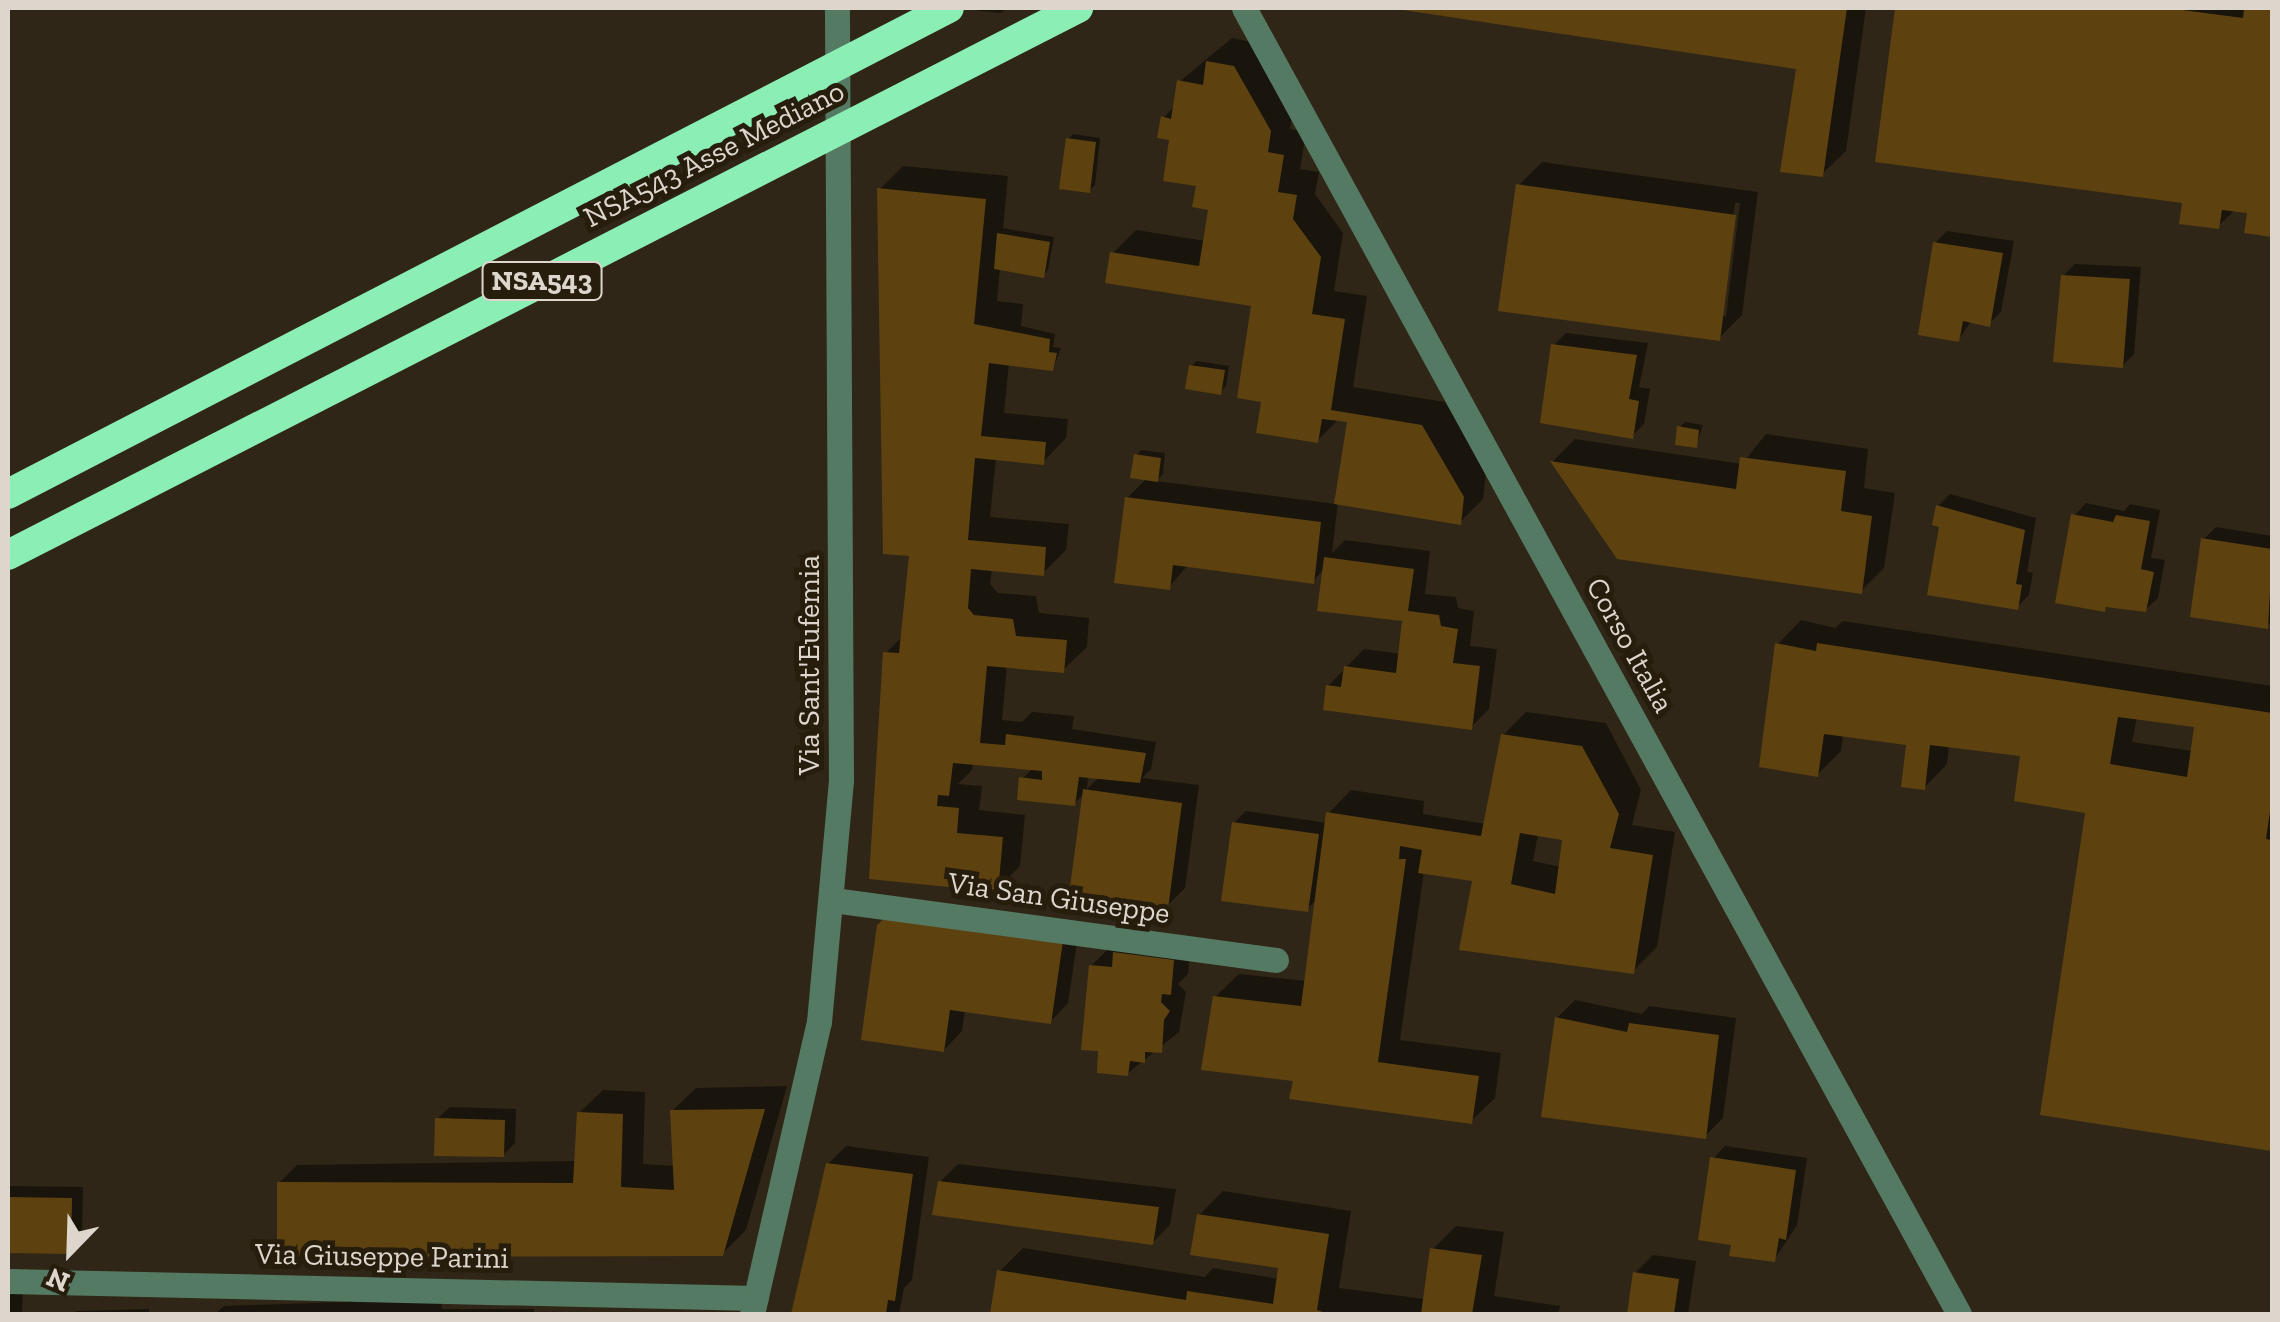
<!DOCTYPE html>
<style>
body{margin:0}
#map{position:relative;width:2280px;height:1322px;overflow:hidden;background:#302617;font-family:"Zilla Slab",serif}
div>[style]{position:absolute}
.shadow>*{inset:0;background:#0007}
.building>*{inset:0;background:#5d4210}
.minor>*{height:25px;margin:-12.5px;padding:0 12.5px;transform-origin:12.5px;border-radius:12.5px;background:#557a63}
.highway-bridge>*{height:30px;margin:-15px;padding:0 15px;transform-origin:15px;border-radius:15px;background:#8beeb5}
span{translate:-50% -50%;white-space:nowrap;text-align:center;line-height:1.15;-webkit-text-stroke:10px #261d0d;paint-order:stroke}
.shield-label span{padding:2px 8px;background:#261d0d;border:2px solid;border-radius:8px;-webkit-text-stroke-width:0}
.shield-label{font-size:28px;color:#dcd6cc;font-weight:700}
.street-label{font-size:30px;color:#dcd6cc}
.frame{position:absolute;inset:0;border:10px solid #dcd6cc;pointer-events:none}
.north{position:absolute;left:20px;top:1202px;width:100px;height:100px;-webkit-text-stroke:8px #261d0d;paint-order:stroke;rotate:203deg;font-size:28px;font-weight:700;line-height:40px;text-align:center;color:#dcd6cc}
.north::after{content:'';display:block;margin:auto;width:35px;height:45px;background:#dcd6cc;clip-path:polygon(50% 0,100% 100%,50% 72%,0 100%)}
</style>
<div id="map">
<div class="shadow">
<i style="clip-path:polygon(953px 8px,1007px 8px,1001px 13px)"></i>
<i style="clip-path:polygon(1391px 8px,1866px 8px,1846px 151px,1822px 174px,1799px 67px)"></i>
<i style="clip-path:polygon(1898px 8px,2272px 8px,2272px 235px,2247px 231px,2250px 211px,2236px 209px,2218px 226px,2185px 201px,1878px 160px)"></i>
<i style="clip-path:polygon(1232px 38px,1257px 43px,1294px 107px,1290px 129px,1306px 132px,1300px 169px,1319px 172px,1315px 194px,1343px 233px,1334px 291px,1367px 296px,1353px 387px,1445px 402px,1486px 472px,1483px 499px,1460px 522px,1338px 502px,1332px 553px,1345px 540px,1430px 551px,1425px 594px,1456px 597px,1458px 608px,1474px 611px,1470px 646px,1497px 649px,1489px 709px,1471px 727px,1328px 686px,1364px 649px,1401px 654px,1405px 619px,1325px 568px,1313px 581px,1188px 565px,1169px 587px,1127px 498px,1147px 478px,1136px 456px,1141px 450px,1165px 453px,1163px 474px,1156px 481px,1336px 504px,1350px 420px,1339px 419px,1317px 441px,1264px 400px,1254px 304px,1113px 253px,1136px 230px,1206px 241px,1211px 208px,1163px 118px,1176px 105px,1179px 82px)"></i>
<i style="clip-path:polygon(1073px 134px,1100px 138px,1095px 185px,1089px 191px,1068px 139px)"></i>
<i style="clip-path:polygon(evenodd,1542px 162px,1758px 192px,1742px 315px,1719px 338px,1519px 185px,1542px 162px,1735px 203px,1740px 203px,1726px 316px,1721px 316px,1735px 203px)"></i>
<i style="clip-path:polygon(evenodd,903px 166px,1008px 176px,1003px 228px,1054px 237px,1048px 270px,1043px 275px,1000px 268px,997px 301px,1023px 304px,1021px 326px,1055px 334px,1053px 347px,1061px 348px,1053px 369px,1009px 363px,1004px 413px,1068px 419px,1066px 438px,1043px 462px,996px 458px,990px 517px,1069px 524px,1066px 550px,1043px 573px,992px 568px,990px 584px,998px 593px,1036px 596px,1039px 613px,1089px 618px,1087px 647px,1063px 670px,1007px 665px,1002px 720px,1022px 722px,1032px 712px,1074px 716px,1072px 729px,1156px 742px,1151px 769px,1142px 778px,1199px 785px,1185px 888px,1167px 906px,1085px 793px,1074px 804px,1022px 779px,1033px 768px,973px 762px,972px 770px,958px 784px,982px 786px,979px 810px,1025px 815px,1020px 866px,997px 889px,871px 877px,886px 653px,904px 635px,911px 554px,880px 189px,903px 166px,1088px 776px,1099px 777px,1087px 789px,1088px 776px)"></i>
<i style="clip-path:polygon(1947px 231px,2014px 241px,2001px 312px,1989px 324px,1972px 320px,1959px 339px,1935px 243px)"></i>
<i style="clip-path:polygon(2075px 264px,2141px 267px,2134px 354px,2122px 366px,2063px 276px)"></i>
<i style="clip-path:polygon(1566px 333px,1648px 343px,1639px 387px,1650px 389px,1644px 424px,1632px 436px,1554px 345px)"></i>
<i style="clip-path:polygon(1197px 361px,1229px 366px,1226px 386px,1220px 392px,1191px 366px)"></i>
<i style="clip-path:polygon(1685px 422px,1703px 425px,1696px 446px,1680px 427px)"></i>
<i style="clip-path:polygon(1766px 434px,1868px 449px,1864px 488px,1895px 493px,1884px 568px,1861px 591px,1618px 557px,1553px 461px,1575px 439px,1742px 464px)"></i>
<i style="clip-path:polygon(1950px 494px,2036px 518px,2027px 572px,2033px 573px,2029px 595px,2017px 607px,1942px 525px,1938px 506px)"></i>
<i style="clip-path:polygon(2086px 503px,2124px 511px,2130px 504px,2160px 510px,2151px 558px,2165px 560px,2158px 598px,2145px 610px,2109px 605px,2104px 610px,2074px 516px)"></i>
<i style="clip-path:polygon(2216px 527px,2272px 536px,2272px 620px,2267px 626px,2204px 539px)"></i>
<i style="clip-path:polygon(evenodd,1801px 620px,1835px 628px,1843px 621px,2272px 686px,2272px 1148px,2043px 1113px,2088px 811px,2023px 754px,1949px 745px,1947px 764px,1924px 788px,1909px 743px,1843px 734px,1841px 751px,1817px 775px,1778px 644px,1801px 620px,2137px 717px,2197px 725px,2193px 751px,2132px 742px,2137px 717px)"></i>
<i style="clip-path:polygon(evenodd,1526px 712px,1606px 723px,1641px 790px,1632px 825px,1675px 832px,1657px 947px,1633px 971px,1475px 879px,1424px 871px,1400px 1040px,1501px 1053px,1495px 1098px,1471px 1121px,1296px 1079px,1215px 997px,1239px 974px,1307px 981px,1317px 899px,1307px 909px,1234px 823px,1246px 811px,1327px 823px,1328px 814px,1351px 790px,1424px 801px,1423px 814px,1486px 824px,1503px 735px,1526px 712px,1538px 834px,1564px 838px,1561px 867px,1533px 861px,1538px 834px)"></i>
<i style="clip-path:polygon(1080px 923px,1068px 1003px,1050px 1022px,965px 1010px,962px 1031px,944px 1050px,864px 1038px)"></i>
<i style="clip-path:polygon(1191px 943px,1188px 974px,1178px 984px,1186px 992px,1179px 1032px,1128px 1073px,1101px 1049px,1091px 966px,1109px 948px)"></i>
<i style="clip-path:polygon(1575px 1000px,1642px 1014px,1649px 1006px,1736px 1018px,1723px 1118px,1705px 1136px,1557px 1018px)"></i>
<i style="clip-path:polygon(787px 1086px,746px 1230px,722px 1254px,279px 1183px,297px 1165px,577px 1161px,579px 1113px,603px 1090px,645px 1092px,643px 1164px,675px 1166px,672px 1111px,696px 1088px)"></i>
<i style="clip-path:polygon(450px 1107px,516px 1109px,515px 1143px,503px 1155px,437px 1119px)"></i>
<i style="clip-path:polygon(846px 1146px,929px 1157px,912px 1280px,904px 1288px,899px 1314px,794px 1314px,828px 1164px)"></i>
<i style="clip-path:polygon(1725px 1146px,1807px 1158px,1797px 1225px,1774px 1260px,1734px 1243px,1713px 1159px)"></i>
<i style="clip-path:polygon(958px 1164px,1176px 1189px,1170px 1225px,1152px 1243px,940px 1182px)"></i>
<i style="clip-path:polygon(8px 1186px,83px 1187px,82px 1239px,70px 1251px,8px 1250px)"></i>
<i style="clip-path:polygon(1223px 1191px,1351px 1211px,1339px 1288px,1425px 1299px,1433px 1249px,1456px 1226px,1504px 1232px,1494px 1296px,1560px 1306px,1558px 1314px,993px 1314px,999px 1272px,1023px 1248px,1205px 1277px,1213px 1268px,1279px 1279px,1281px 1266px,1199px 1215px)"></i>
<i style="clip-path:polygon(1653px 1255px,1696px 1261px,1688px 1314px,1629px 1314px,1635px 1273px)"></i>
<i style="clip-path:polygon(8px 1288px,23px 1288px,22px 1314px,8px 1314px)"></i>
<i style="clip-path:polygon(351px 1296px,440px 1296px,442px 1309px,534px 1309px,534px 1314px,215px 1314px,224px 1306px,346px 1302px)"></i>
<i style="clip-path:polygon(149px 1309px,149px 1314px,72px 1314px,76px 1311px)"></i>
</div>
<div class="building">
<i style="clip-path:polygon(1390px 8px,1847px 8px,1823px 177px,1780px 172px,1796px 69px)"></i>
<i style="clip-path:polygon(1895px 8px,2167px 8px,2243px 18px,2244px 8px,2272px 8px,2272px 237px,2244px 233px,2247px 213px,2222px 210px,2219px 229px,2179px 224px,2182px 203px,1875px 162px)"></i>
<i style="clip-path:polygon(1206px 61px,1234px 66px,1271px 131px,1268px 152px,1284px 155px,1278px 192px,1297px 195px,1293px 219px,1321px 257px,1312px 314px,1345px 319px,1331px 410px,1422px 425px,1464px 497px,1461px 525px,1334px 504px,1347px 422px,1322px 419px,1318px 443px,1256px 433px,1261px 402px,1237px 398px,1251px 306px,1105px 283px,1110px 252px,1199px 266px,1208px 210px,1192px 207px,1196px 186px,1163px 181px,1169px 140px,1157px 138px,1161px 116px,1171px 119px,1177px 80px,1203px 85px)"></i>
<i style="clip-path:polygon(1066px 138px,1096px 142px,1090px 193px,1059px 189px)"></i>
<i style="clip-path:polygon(1516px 184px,1736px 215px,1720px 341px,1498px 311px)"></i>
<i style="clip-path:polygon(877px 188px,986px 199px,974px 324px,1050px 339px,1049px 352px,1057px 353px,1053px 371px,989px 363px,981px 436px,1046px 442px,1044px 465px,975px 458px,968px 540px,1046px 547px,1044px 576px,971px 569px,968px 608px,974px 615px,1013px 619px,1016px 636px,1067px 640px,1064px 673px,987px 666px,980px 743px,1005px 745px,1006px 734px,1146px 753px,1140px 783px,1079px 777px,1075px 806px,1017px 800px,1019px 777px,1042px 780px,1042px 771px,953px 763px,949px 796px,938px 795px,937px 806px,959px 808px,957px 833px,1003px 837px,998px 892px,869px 879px,883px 652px,899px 653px,909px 556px,883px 554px)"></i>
<i style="clip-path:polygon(997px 233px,1050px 242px,1044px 278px,994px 269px)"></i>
<i style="clip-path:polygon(1933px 242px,2003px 253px,1990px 327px,1963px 321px,1959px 342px,1918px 335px)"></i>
<i style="clip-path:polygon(2061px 275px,2130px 279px,2123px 368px,2053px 362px)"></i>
<i style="clip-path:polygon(1551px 344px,1637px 355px,1629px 399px,1639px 401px,1633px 439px,1540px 423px)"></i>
<i style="clip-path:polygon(1189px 365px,1225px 370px,1221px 395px,1185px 389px)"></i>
<i style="clip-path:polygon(1677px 426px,1699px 430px,1697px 448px,1675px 445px)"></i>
<i style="clip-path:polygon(1134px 454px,1161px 458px,1158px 482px,1130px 478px)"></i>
<i style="clip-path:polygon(1740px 457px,1846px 471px,1841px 511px,1872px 516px,1862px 594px,1617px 559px,1550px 461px,1736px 489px)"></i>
<i style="clip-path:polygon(1125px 497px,1321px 522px,1314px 584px,1173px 565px,1170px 590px,1114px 583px)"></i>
<i style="clip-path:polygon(1936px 505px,2025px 530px,2016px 584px,2022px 585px,2018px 610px,1927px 595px,1939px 527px,1932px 525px)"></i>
<i style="clip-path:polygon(2071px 514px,2113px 522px,2116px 515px,2150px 521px,2141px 569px,2154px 572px,2146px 612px,2106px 607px,2105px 612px,2055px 603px)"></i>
<i style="clip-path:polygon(2201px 538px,2272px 549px,2268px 629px,2190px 617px)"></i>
<i style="clip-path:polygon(1324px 557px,1414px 569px,1408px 611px,1439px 615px,1441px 626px,1458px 629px,1453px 663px,1480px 666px,1472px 730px,1323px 710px,1326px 685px,1341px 687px,1344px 666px,1396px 673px,1402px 621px,1317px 611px)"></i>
<i style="clip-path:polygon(evenodd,1775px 643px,1816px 651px,1817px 643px,2272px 713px,2272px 798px,2266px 839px,2272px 840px,2272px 1151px,2040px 1115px,2085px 813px,2014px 801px,2020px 756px,1930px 745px,1925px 790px,1901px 787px,1906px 745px,1824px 734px,1818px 777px,1759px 767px,1775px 643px,2118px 717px,2194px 727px,2187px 777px,2110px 764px,2118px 717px)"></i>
<i style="clip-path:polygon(evenodd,1501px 734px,1582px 746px,1619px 814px,1610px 848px,1653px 855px,1634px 974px,1459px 950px,1472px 881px,1418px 873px,1422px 850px,1400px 846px,1399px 859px,1406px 859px,1378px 1062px,1479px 1076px,1472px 1124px,1289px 1099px,1293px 1081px,1201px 1070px,1213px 996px,1301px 1006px,1326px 812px,1481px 836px,1501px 734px,1520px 833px,1562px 840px,1555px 894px,1511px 884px,1520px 833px)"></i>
<i style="clip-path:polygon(1083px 789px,1182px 803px,1168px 909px,1069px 895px)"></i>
<i style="clip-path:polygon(1232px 822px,1319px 834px,1308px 912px,1221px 901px)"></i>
<i style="clip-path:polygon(887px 916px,1063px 941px,1051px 1024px,950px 1010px,944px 1052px,861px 1040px,877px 925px)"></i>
<i style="clip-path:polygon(1113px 952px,1174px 960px,1171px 995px,1162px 994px,1161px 1002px,1170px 1011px,1164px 1020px,1162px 1053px,1145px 1052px,1145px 1063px,1130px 1061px,1128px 1076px,1097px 1073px,1098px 1051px,1081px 1050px,1089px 965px,1112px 967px)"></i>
<i style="clip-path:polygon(1555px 1017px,1627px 1032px,1629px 1023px,1719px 1035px,1706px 1139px,1541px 1117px)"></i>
<i style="clip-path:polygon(765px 1109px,723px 1256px,277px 1257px,277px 1182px,573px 1183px,577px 1112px,623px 1114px,621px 1187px,674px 1190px,670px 1110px)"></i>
<i style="clip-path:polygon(435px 1118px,505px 1120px,504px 1157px,434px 1156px)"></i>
<i style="clip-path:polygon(1710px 1157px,1796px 1170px,1786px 1240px,1779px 1238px,1775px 1262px,1729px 1256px,1731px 1245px,1698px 1240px)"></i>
<i style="clip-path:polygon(826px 1163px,913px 1174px,895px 1301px,888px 1300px,886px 1314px,791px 1314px)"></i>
<i style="clip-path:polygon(938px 1181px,1159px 1207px,1153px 1245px,932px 1215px)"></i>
<i style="clip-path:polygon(8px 1197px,72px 1198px,71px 1254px,8px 1253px)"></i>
<i style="clip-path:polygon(1197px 1214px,1329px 1234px,1317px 1310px,1329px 1314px,990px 1314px,997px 1270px,1186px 1300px,1187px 1291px,1273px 1304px,1278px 1268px,1190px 1255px)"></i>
<i style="clip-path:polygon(1430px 1248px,1482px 1255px,1472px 1314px,1421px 1314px)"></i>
<i style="clip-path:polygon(1633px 1272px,1679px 1279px,1674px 1314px,1627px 1314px)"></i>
</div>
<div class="minor">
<i style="left:1244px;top:8px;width:1489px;rotate:61.3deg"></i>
<i style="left:833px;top:900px;width:447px;rotate:7.7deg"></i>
<i style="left:8px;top:1281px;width:748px;rotate:1.3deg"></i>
<i style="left:752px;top:1314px;width:300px;rotate:-77.1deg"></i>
<i style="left:819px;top:1022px;width:242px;rotate:-84.8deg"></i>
<i style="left:841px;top:781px;width:773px;rotate:-90.3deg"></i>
</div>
<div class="highway-bridge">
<i style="left:8px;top:494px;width:1059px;rotate:-27.32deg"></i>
<i style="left:8px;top:555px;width:1202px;rotate:-27.08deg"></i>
</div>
<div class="shield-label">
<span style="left:542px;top:281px">NSA543</span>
</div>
<div class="street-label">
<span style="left:714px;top:154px;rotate:-27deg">NSA543 Asse Mediano</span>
<span style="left:1630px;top:645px;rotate:61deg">Corso Italia</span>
<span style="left:809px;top:665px;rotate:-90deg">Via Sant'Eufemia</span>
<span style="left:1059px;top:898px;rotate:8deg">Via San Giuseppe</span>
<span style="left:382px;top:1256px;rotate:1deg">Via Giuseppe Parini</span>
</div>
<div class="frame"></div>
<div class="north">N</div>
</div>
